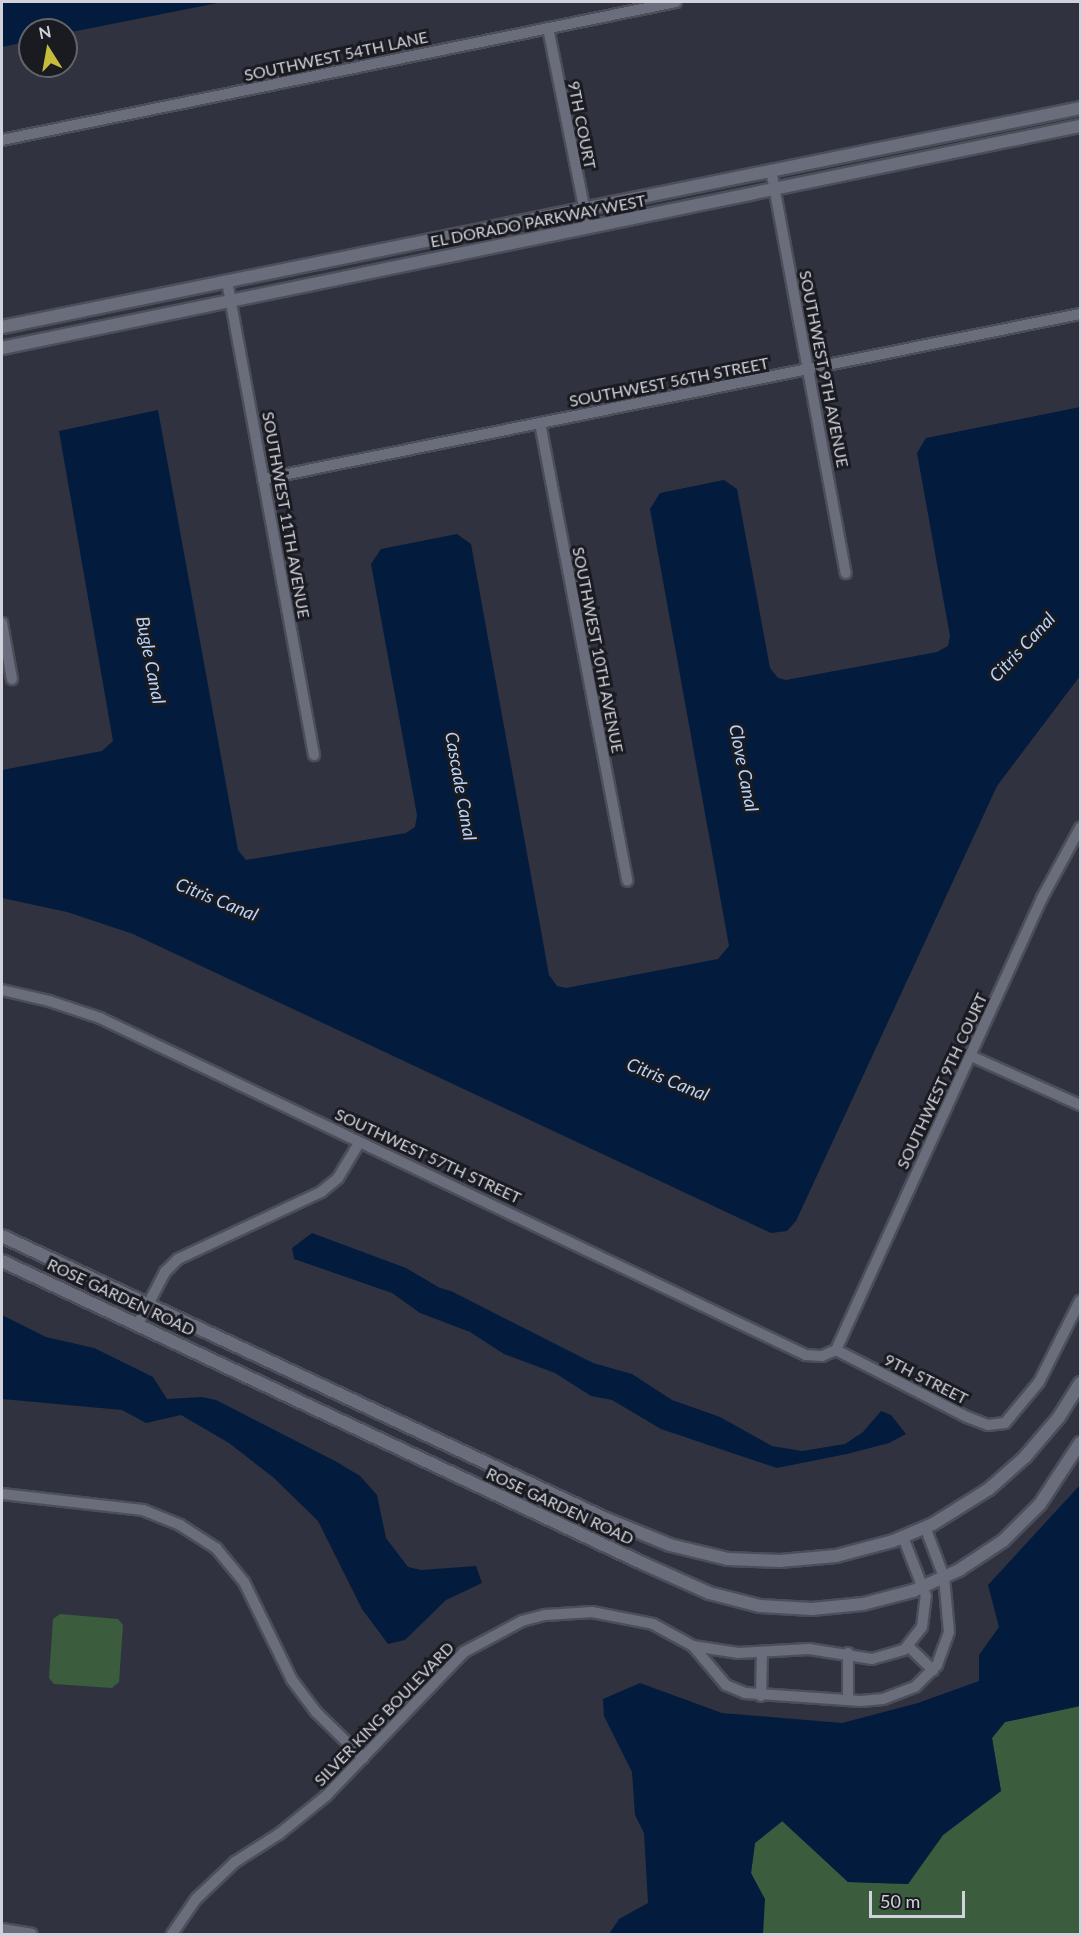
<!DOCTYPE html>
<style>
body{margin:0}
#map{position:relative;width:1082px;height:1936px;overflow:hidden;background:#303240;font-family:Lato,sans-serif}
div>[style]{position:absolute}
.green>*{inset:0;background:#3b5d3e}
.water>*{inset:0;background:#031b3d}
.roads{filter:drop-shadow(2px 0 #4c4e59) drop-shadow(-2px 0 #4c4e59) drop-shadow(0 2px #4c4e59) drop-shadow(0 -2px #4c4e59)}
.minor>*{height:10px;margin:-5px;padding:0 5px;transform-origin:5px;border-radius:5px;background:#6a6d7c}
.tertiary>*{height:12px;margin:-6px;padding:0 6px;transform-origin:6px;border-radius:6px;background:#6a6d7c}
span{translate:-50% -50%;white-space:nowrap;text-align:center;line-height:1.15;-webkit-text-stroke:6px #1a1b21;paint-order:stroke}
.street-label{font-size:16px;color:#d1d2db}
.water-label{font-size:18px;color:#b9d4fa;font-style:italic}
.frame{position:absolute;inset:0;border:3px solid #d1d2db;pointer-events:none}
.north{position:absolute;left:18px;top:18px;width:60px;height:60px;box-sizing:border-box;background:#1a1b21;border:2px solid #63646b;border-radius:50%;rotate:349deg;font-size:16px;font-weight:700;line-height:24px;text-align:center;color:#d1d2db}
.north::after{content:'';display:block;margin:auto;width:21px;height:27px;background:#c6bc3c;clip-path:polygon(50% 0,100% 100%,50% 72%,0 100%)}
.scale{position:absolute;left:869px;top:1891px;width:96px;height:27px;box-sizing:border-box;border:3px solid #d1d2db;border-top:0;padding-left:8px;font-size:18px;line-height:21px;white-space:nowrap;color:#d1d2db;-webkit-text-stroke:4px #1a1b21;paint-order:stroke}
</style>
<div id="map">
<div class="green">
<i style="clip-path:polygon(60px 1614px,118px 1619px,123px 1625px,119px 1682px,112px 1688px,54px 1684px,49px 1678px,53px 1619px)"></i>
<i style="clip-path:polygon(1080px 1706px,1080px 1934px,763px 1934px,751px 1873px,755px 1843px,783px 1821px,848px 1882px,908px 1884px,943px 1835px,1001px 1791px,992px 1738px,1005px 1722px)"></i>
</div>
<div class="water">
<i style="clip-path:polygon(2px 2px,223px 2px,66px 33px,66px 30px,30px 30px,30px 41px,2px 47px)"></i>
<i style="clip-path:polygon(1080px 407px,1080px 676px,997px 786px,796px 1221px,787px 1231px,771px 1233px,133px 934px,67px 912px,2px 898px,2px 770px,102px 751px,113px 741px,59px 431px,158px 410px,238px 850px,246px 860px,406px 833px,415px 827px,417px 815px,371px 564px,381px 549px,457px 534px,471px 544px,549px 975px,557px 986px,566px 988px,718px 959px,729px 946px,650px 509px,660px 493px,724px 480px,737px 489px,770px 668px,778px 678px,786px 680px,937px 652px,948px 646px,950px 636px,917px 453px,926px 438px)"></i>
<i style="clip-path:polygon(312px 1233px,406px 1268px,440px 1288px,451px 1291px,593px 1363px,632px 1374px,672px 1400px,720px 1417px,772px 1446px,802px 1451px,845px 1444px,863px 1432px,881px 1411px,891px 1415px,906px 1434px,889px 1443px,847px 1454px,777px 1468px,661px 1429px,612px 1400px,591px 1396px,555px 1373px,504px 1354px,470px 1332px,420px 1313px,392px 1293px,294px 1259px,292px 1248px)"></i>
<i style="clip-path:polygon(2px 1315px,46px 1337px,94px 1348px,139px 1370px,153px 1377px,167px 1399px,202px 1397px,216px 1400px,337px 1462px,360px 1476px,377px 1495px,386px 1538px,408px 1567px,421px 1570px,476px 1566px,482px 1583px,446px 1600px,405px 1640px,388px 1644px,362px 1609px,318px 1521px,274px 1478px,229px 1443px,181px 1415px,146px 1423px,122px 1410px,2px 1399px)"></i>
<i style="clip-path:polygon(1080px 1485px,1080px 1706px,1005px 1722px,992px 1738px,1001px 1791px,943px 1835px,908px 1884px,848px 1882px,782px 1821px,755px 1843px,751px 1873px,765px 1899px,763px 1934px,609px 1934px,619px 1919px,648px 1903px,644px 1833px,635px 1815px,632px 1772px,604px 1716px,603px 1699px,640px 1683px,722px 1713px,842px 1723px,918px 1703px,979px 1681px,979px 1655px,999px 1627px,988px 1585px)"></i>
</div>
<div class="roads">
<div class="minor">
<i style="left:548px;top:28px;width:203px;rotate:78.6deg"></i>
<i style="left:2px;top:140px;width:688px;rotate:-11.57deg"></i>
<i style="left:771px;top:170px;width:410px;rotate:79.5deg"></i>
<i style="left:227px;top:281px;width:482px;rotate:79.6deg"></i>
<i style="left:540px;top:423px;width:466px;rotate:79.2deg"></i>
<i style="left:263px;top:479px;width:833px;rotate:-11.42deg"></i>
<i style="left:2px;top:623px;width:57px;rotate:79.9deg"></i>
<i style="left:2px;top:990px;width:48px;rotate:13.2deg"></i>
<i style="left:49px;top:1001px;width:54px;rotate:18.4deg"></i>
<i style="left:100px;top:1018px;width:782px;rotate:25.52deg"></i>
<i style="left:806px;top:1355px;width:16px;rotate:4deg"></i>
<i style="left:822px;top:1356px;width:15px;rotate:-23deg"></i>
<i style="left:971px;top:1056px;width:120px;rotate:24.2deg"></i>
<i style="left:138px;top:1324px;width:59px;rotate:-62.6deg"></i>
<i style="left:165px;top:1272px;width:18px;rotate:-45deg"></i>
<i style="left:178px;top:1259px;width:158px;rotate:-25.1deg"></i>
<i style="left:321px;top:1192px;width:22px;rotate:-39deg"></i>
<i style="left:338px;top:1178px;width:41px;rotate:-59deg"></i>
<i style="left:836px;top:1350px;width:497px;rotate:-65.5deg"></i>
<i style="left:1042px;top:898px;width:80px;rotate:-61.5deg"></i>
<i style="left:836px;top:1350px;width:147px;rotate:27.1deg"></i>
<i style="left:967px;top:1417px;width:22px;rotate:21deg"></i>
<i style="left:988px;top:1425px;width:17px;rotate:-7deg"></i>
<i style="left:1005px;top:1423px;width:53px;rotate:-50.3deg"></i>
<i style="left:1039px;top:1382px;width:91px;rotate:-63.2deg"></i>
<i style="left:2px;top:1494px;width:142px;rotate:6.5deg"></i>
<i style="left:143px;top:1510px;width:40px;rotate:22deg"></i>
<i style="left:180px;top:1525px;width:43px;rotate:32.6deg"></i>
<i style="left:216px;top:1548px;width:44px;rotate:50.5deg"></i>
<i style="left:244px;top:1582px;width:109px;rotate:63.9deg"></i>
<i style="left:292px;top:1680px;width:40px;rotate:53deg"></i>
<i style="left:316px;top:1712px;width:66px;rotate:44.4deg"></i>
<i style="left:693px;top:1646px;width:46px;rotate:8.8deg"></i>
<i style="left:738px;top:1653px;width:71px;rotate:-3.2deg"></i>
<i style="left:809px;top:1649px;width:64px;rotate:9deg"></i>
<i style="left:872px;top:1659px;width:33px;rotate:-16deg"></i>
<i style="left:904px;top:1650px;width:29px;rotate:-52deg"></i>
<i style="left:922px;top:1627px;width:31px;rotate:-83deg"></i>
<i style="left:926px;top:1596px;width:63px;rotate:-111.3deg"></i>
<i style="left:908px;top:1646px;width:35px;rotate:44deg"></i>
<i style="left:761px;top:1696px;width:44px;rotate:-88.7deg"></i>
<i style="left:848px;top:1700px;width:47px;rotate:-90deg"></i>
<i style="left:2px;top:1929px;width:30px;rotate:9deg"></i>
<i style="left:172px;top:1934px;width:42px;rotate:-55.6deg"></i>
<i style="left:196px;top:1899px;width:54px;rotate:-43.5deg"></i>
<i style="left:235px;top:1862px;width:52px;rotate:-32.5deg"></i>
<i style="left:279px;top:1834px;width:60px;rotate:-39deg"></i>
<i style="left:326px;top:1796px;width:199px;rotate:-46.2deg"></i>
<i style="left:464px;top:1652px;width:66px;rotate:-28.1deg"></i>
<i style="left:522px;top:1621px;width:24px;rotate:-15deg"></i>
<i style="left:545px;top:1615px;width:47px;rotate:-3.7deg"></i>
<i style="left:592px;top:1612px;width:62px;rotate:11.1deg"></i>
<i style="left:653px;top:1624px;width:46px;rotate:28.8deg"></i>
<i style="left:693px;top:1646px;width:51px;rotate:49.8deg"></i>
<i style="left:726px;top:1685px;width:21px;rotate:23deg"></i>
<i style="left:745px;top:1693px;width:116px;rotate:3.9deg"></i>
<i style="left:861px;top:1701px;width:22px;rotate:-5deg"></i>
<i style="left:883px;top:1699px;width:34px;rotate:-21deg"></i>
<i style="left:915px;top:1687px;width:31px;rotate:-45deg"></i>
<i style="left:937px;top:1665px;width:35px;rotate:-70deg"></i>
<i style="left:949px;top:1632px;width:55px;rotate:-95.2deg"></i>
<i style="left:944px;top:1577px;width:53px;rotate:-110.8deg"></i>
</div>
<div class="tertiary">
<i style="left:2px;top:327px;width:1100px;rotate:-11.48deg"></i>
<i style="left:2px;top:348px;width:1101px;rotate:-11.64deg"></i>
<i style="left:2px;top:1236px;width:665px;rotate:25.1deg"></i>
<i style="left:604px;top:1518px;width:71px;rotate:22.2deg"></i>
<i style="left:670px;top:1545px;width:60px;rotate:13.6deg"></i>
<i style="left:728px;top:1559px;width:52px;rotate:2.2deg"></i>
<i style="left:780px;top:1561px;width:56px;rotate:-5.1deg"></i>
<i style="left:836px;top:1556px;width:59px;rotate:-14.7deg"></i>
<i style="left:893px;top:1541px;width:43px;rotate:-23deg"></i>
<i style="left:933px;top:1524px;width:66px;rotate:-32deg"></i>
<i style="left:989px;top:1489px;width:48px;rotate:-41.6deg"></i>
<i style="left:1025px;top:1457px;width:52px;rotate:-49.6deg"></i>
<i style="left:1059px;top:1417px;width:40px;rotate:-58deg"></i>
<i style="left:2px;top:1261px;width:708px;rotate:25.26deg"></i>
<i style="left:642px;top:1563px;width:73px;rotate:24.1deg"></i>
<i style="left:709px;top:1593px;width:53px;rotate:14.3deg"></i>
<i style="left:760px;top:1606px;width:52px;rotate:3.3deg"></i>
<i style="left:812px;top:1609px;width:51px;rotate:-5.6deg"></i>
<i style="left:863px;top:1604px;width:52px;rotate:-14.6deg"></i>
<i style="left:913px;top:1591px;width:51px;rotate:-24.5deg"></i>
<i style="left:959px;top:1570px;width:53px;rotate:-33.4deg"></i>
<i style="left:1003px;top:1541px;width:52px;rotate:-45deg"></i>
<i style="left:1040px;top:1504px;width:73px;rotate:-56.7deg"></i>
</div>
</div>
<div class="street-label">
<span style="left:336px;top:56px;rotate:-12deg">SOUTHWEST 54TH LANE</span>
<span style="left:582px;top:125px;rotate:79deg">9TH COURT</span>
<span style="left:538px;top:221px;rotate:-11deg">EL DORADO PARKWAY WEST</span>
<span style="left:824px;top:369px;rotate:79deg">SOUTHWEST 9TH AVENUE</span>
<span style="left:669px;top:382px;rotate:-11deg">SOUTHWEST 56TH STREET</span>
<span style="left:286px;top:515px;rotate:80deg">SOUTHWEST 11TH AVENUE</span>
<span style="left:598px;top:650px;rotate:79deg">SOUTHWEST 10TH AVENUE</span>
<span style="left:942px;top:1081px;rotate:-65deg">SOUTHWEST 9TH COURT</span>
<span style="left:428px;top:1156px;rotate:25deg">SOUTHWEST 57TH STREET</span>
<span style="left:121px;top:1297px;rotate:25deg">ROSE GARDEN ROAD</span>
<span style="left:926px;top:1379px;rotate:27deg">9TH STREET</span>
<span style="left:560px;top:1506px;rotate:25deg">ROSE GARDEN ROAD</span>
<span style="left:384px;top:1714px;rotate:-46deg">SILVER KING BOULEVARD</span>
</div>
<div class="water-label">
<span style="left:1022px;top:647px;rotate:-47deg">Citris Canal</span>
<span style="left:151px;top:660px;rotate:79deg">Bugle Canal</span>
<span style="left:744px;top:768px;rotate:79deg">Clove Canal</span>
<span style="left:461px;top:786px;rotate:80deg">Cascade Canal</span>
<span style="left:217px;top:899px;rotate:22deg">Citris Canal</span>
<span style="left:668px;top:1079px;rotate:22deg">Citris Canal</span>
</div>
<div class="frame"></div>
<div class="north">N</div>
<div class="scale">50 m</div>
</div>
